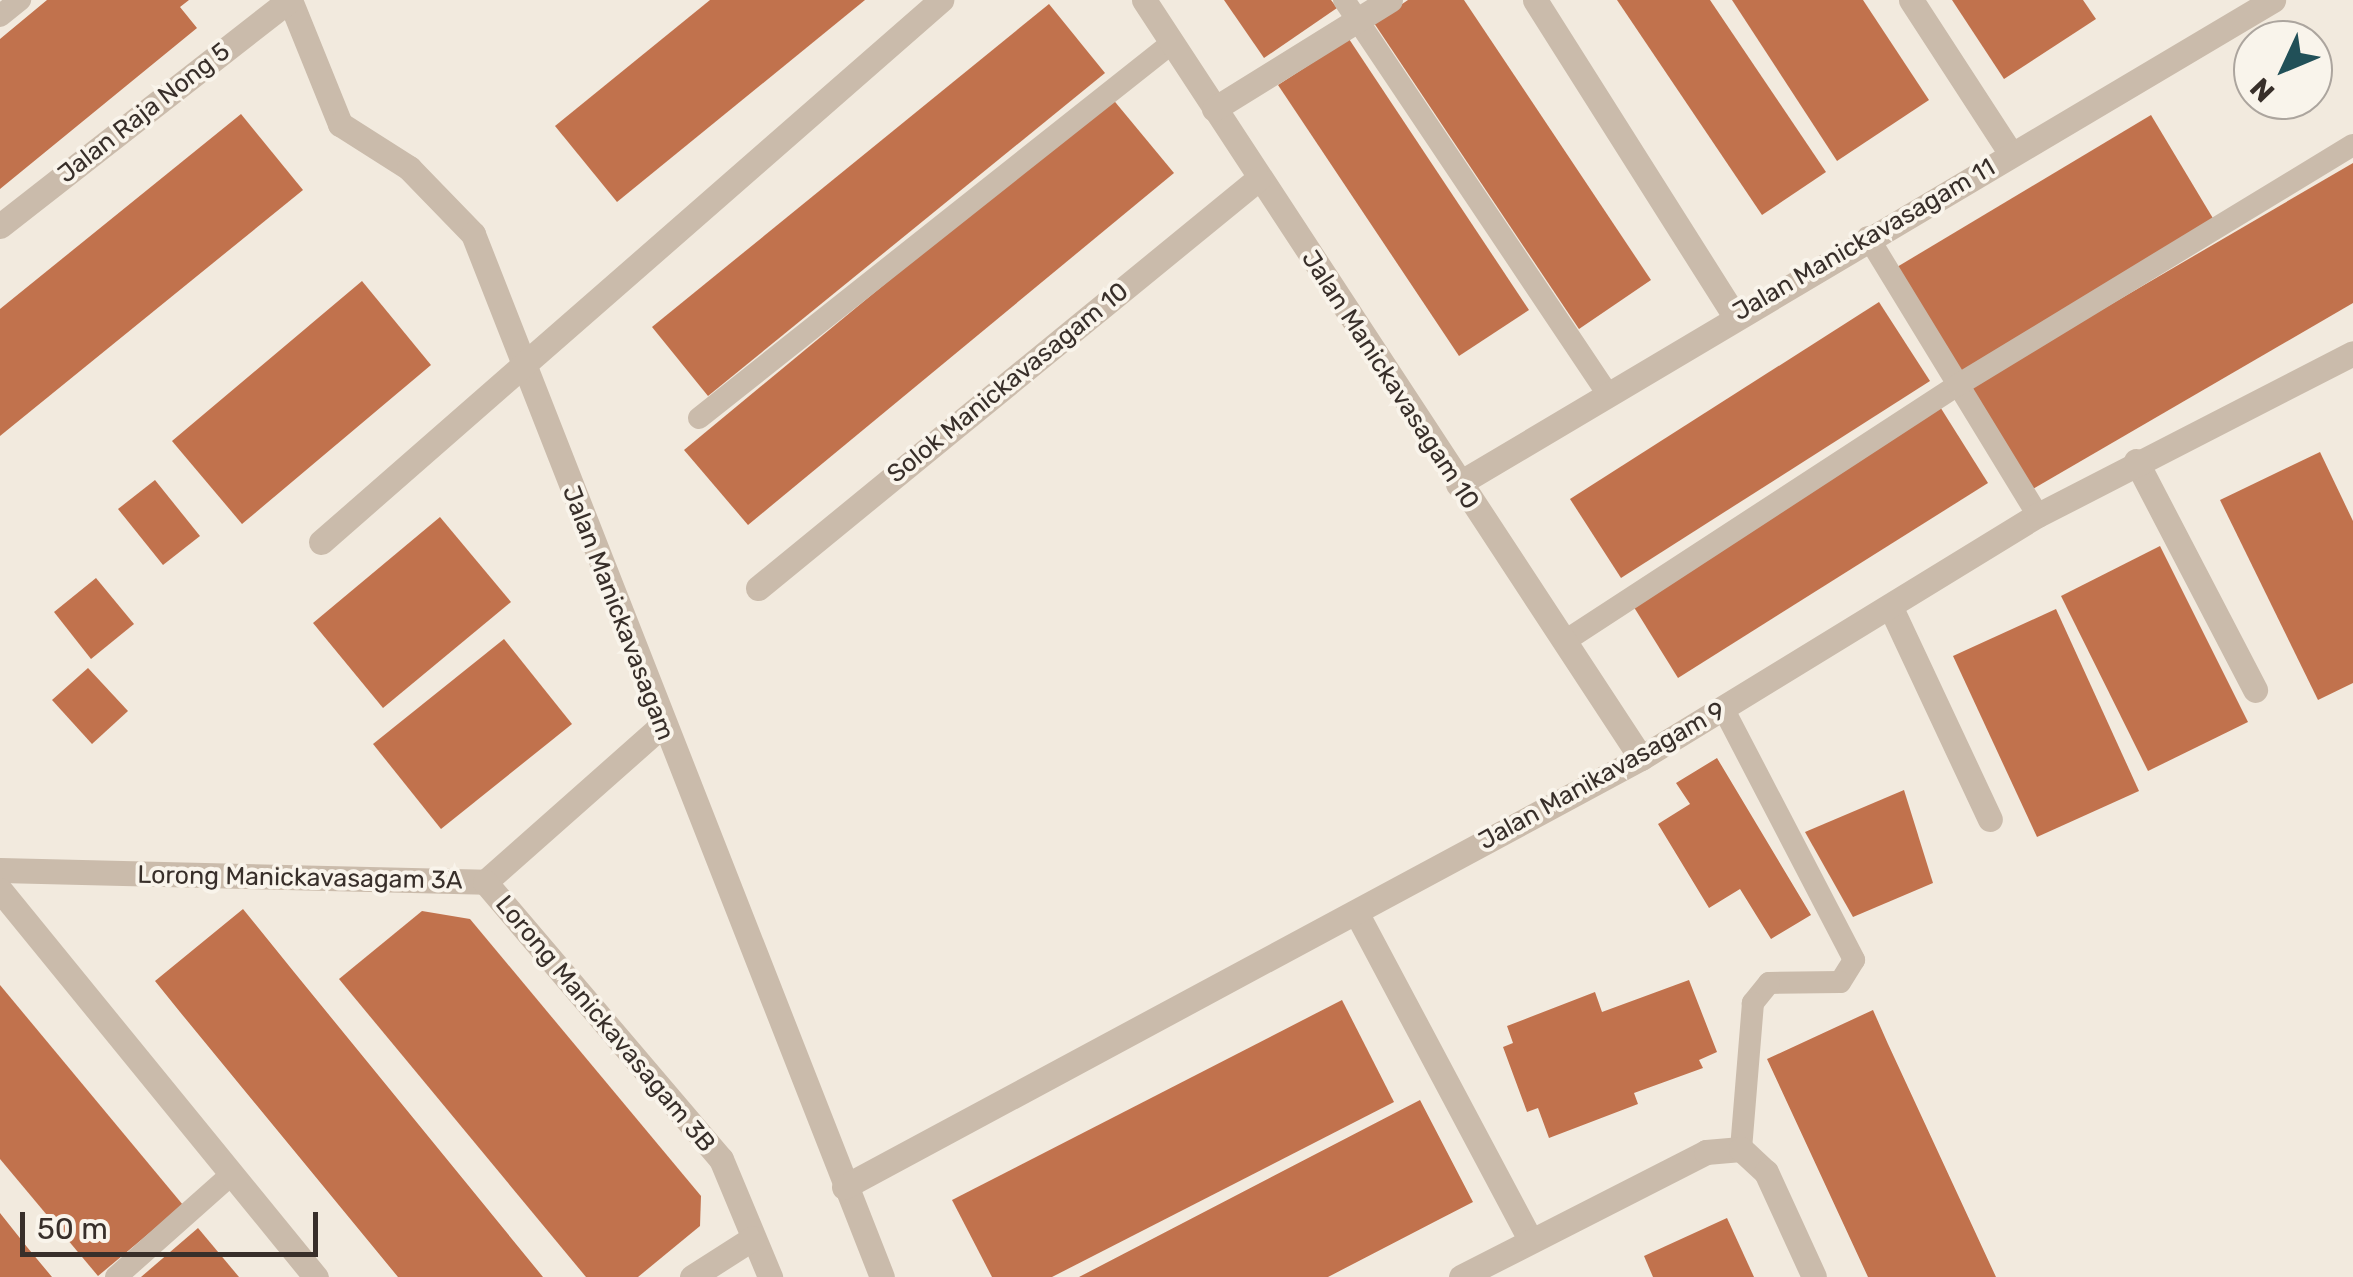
<!DOCTYPE html>
<style>
body{margin:0}
#map{position:relative;width:2353px;height:1277px;overflow:hidden;background:#f2eade;font-family:Rubik,sans-serif}
div>[style]{position:absolute}
.building>*{inset:0;background:#c1724d}
.lane>*{height:22px;margin:-11px;padding:0 11px;transform-origin:11px;border-radius:11px;background:#cabbab}
.street>*{height:25px;margin:-12.5px;padding:0 12.5px;transform-origin:12.5px;border-radius:12.5px;background:#cabbab}
span{translate:-50% -50%;white-space:nowrap;text-align:center;line-height:1.15;-webkit-text-stroke:8px #f9f4eb;paint-order:stroke}
.street-label{font-size:25px;color:#382f2a}
.north{position:absolute;left:2233px;top:20px;width:100px;height:100px;box-sizing:border-box;background:#f9f4eb;border:2px solid #aca59e;border-radius:50%;rotate:226deg;font-size:28px;font-weight:700;line-height:40px;text-align:center;color:#382f2a}
.north::after{content:'';display:block;margin:auto;width:35px;height:45px;background:#215058;clip-path:polygon(50% 0,100% 100%,50% 72%,0 100%)}
.scale{position:absolute;left:20px;top:1212px;width:298px;height:45px;box-sizing:border-box;border:5px solid #382f2a;border-top:0;padding-left:12px;font-size:30px;line-height:35px;white-space:nowrap;color:#382f2a;-webkit-text-stroke:8px #f9f4eb;paint-order:stroke}
</style>
<div id="map">
<div class="building">
<i style="clip-path:polygon(47px 0,189px 0,180px 7px,197px 28px,0 189px,0 39px)"></i>
<i style="clip-path:polygon(710px 0,865px 0,617px 202px,555px 126px)"></i>
<i style="clip-path:polygon(1224px 0,1331px 0,1337px 8px,1264px 58px)"></i>
<i style="clip-path:polygon(1408px 0,1464px 0,1651px 280px,1579px 329px,1374px 23px)"></i>
<i style="clip-path:polygon(1617px 0,1710px 0,1826px 172px,1762px 215px)"></i>
<i style="clip-path:polygon(1732px 0,1863px 0,1929px 100px,1837px 161px)"></i>
<i style="clip-path:polygon(1952px 0,2083px 0,2096px 19px,2004px 79px)"></i>
<i style="clip-path:polygon(1049px 4px,1105px 73px,708px 396px,652px 327px)"></i>
<i style="clip-path:polygon(1349px 39px,1529px 310px,1459px 356px,1278px 85px)"></i>
<i style="clip-path:polygon(1111px 97px,1174px 173px,748px 525px,684px 450px)"></i>
<i style="clip-path:polygon(241px 114px,303px 190px,0 436px,0 309px)"></i>
<i style="clip-path:polygon(2151px 115px,2214px 220px,1961px 372px,1897px 267px)"></i>
<i style="clip-path:polygon(2353px 163px,2353px 303px,2031px 490px,1971px 386px)"></i>
<i style="clip-path:polygon(362px 281px,431px 365px,242px 524px,172px 441px)"></i>
<i style="clip-path:polygon(1879px 302px,1930px 381px,1621px 578px,1570px 499px)"></i>
<i style="clip-path:polygon(1937px 402px,1988px 483px,1678px 678px,1627px 596px)"></i>
<i style="clip-path:polygon(2320px 452px,2353px 521px,2353px 683px,2318px 700px,2220px 500px)"></i>
<i style="clip-path:polygon(155px 480px,200px 536px,163px 565px,118px 509px)"></i>
<i style="clip-path:polygon(440px 517px,511px 602px,383px 708px,313px 623px)"></i>
<i style="clip-path:polygon(2160px 546px,2248px 722px,2148px 771px,2061px 596px)"></i>
<i style="clip-path:polygon(96px 578px,134px 624px,91px 659px,54px 612px)"></i>
<i style="clip-path:polygon(2056px 609px,2139px 791px,2037px 837px,1953px 656px)"></i>
<i style="clip-path:polygon(504px 639px,572px 724px,441px 829px,373px 744px)"></i>
<i style="clip-path:polygon(88px 668px,128px 711px,92px 744px,52px 700px)"></i>
<i style="clip-path:polygon(1717px 758px,1811px 915px,1771px 939px,1740px 889px,1709px 908px,1658px 824px,1690px 804px,1676px 783px)"></i>
<i style="clip-path:polygon(1904px 790px,1933px 883px,1853px 917px,1805px 832px)"></i>
<i style="clip-path:polygon(243px 909px,294px 972px,543px 1277px,398px 1277px,180px 1012px,155px 981px)"></i>
<i style="clip-path:polygon(422px 911px,470px 919px,701px 1196px,700px 1226px,638px 1277px,586px 1277px,339px 979px)"></i>
<i style="clip-path:polygon(1689px 980px,1717px 1052px,1699px 1060px,1703px 1068px,1634px 1093px,1638px 1104px,1549px 1138px,1538px 1108px,1527px 1112px,1503px 1047px,1513px 1043px,1507px 1026px,1595px 992px,1602px 1012px)"></i>
<i style="clip-path:polygon(0 985px,183px 1205px,98px 1276px,0 1159px)"></i>
<i style="clip-path:polygon(1342px 1000px,1394px 1102px,1052px 1277px,992px 1277px,952px 1200px)"></i>
<i style="clip-path:polygon(1873px 1010px,1888px 1044px,1996px 1277px,1868px 1277px,1767px 1059px)"></i>
<i style="clip-path:polygon(1420px 1100px,1473px 1202px,1438px 1220px,1328px 1277px,1079px 1277px)"></i>
<i style="clip-path:polygon(0 1213px,27px 1247px,52px 1277px,0 1277px)"></i>
<i style="clip-path:polygon(1727px 1218px,1754px 1277px,1653px 1277px,1644px 1256px)"></i>
<i style="clip-path:polygon(198px 1228px,239px 1277px,141px 1277px)"></i>
</div>
<div class="lane">
<i style="left:1344px;top:0;width:473px;rotate:56.2deg"></i>
<i style="left:0;top:16px;width:26px;rotate:-39deg"></i>
<i style="left:1868px;top:237px;width:326px;rotate:58.6deg"></i>
<i style="left:699px;top:418px;width:605px;rotate:-38.42deg"></i>
<i style="left:1565px;top:641px;width:469px;rotate:-33.1deg"></i>
<i style="left:1958px;top:385px;width:462px;rotate:-31.3deg"></i>
<i style="left:1723px;top:708px;width:284px;rotate:62.5deg"></i>
<i style="left:1854px;top:960px;width:26px;rotate:122deg"></i>
<i style="left:1840px;top:982px;width:71px;rotate:179.2deg"></i>
<i style="left:1769px;top:983px;width:26px;rotate:129deg"></i>
<i style="left:1753px;top:1003px;width:146px;rotate:94.7deg"></i>
<i style="left:116px;top:1277px;width:155px;rotate:-41.6deg"></i>
</div>
<div class="street">
<i style="left:290px;top:0;width:134px;rotate:68deg"></i>
<i style="left:340px;top:124px;width:82px;rotate:32.5deg"></i>
<i style="left:409px;top:168px;width:92px;rotate:45.9deg"></i>
<i style="left:473px;top:234px;width:1120px;rotate:68.59deg"></i>
<i style="left:1144px;top:0;width:906px;rotate:56.75deg"></i>
<i style="left:1535px;top:0;width:374px;rotate:57.7deg"></i>
<i style="left:1911px;top:0;width:184px;rotate:57deg"></i>
<i style="left:1214px;top:109px;width:207px;rotate:-31.8deg"></i>
<i style="left:0;top:226px;width:367px;rotate:-38deg"></i>
<i style="left:2136px;top:461px;width:258px;rotate:62.5deg"></i>
<i style="left:1458px;top:484px;width:948px;rotate:-30.7deg"></i>
<i style="left:321px;top:542px;width:824px;rotate:-41.16deg"></i>
<i style="left:758px;top:588px;width:646px;rotate:-39.28deg"></i>
<i style="left:1891px;top:608px;width:233px;rotate:64.9deg"></i>
<i style="left:0;top:870px;width:485px;rotate:1.4deg"></i>
<i style="left:485px;top:882px;width:234px;rotate:-41.5deg"></i>
<i style="left:485px;top:882px;width:364px;rotate:49.6deg"></i>
<i style="left:721px;top:1159px;width:128px;rotate:67.4deg"></i>
<i style="left:0;top:890px;width:500px;rotate:50.8deg"></i>
<i style="left:1357px;top:914px;width:370px;rotate:62deg"></i>
<i style="left:844px;top:1187px;width:905px;rotate:-28.29deg"></i>
<i style="left:1641px;top:758px;width:465px;rotate:-31.5deg"></i>
<i style="left:2038px;top:515px;width:354px;rotate:-27.2deg"></i>
<i style="left:692px;top:1277px;width:72px;rotate:-32.6deg"></i>
<i style="left:1461px;top:1277px;width:275px;rotate:-27deg"></i>
<i style="left:1706px;top:1152px;width:35px;rotate:-5deg"></i>
<i style="left:1741px;top:1149px;width:34px;rotate:43deg"></i>
<i style="left:1766px;top:1172px;width:115px;rotate:65.4deg"></i>
</div>
<div class="street-label">
<span style="left:144px;top:113px;rotate:-38deg">Jalan Raja Nong 5</span>
<span style="left:1864px;top:240px;rotate:-30deg">Jalan Manickavasagam 11</span>
<span style="left:1390px;top:380px;rotate:57deg">Jalan Manickavasagam 10</span>
<span style="left:1008px;top:383px;rotate:-39deg">Solok Manickavasagam 10</span>
<span style="left:618px;top:613px;rotate:69deg">Jalan Manickavasagam</span>
<span style="left:1602px;top:776px;rotate:-29deg">Jalan Manikavasagam 9</span>
<span style="left:300px;top:878px;rotate:1deg">Lorong Manickavasagam 3A</span>
<span style="left:605px;top:1024px;rotate:50deg">Lorong Manickavasagam 3B</span>
</div>
<div class="north">N</div>
<div class="scale">50 m</div>
</div>
